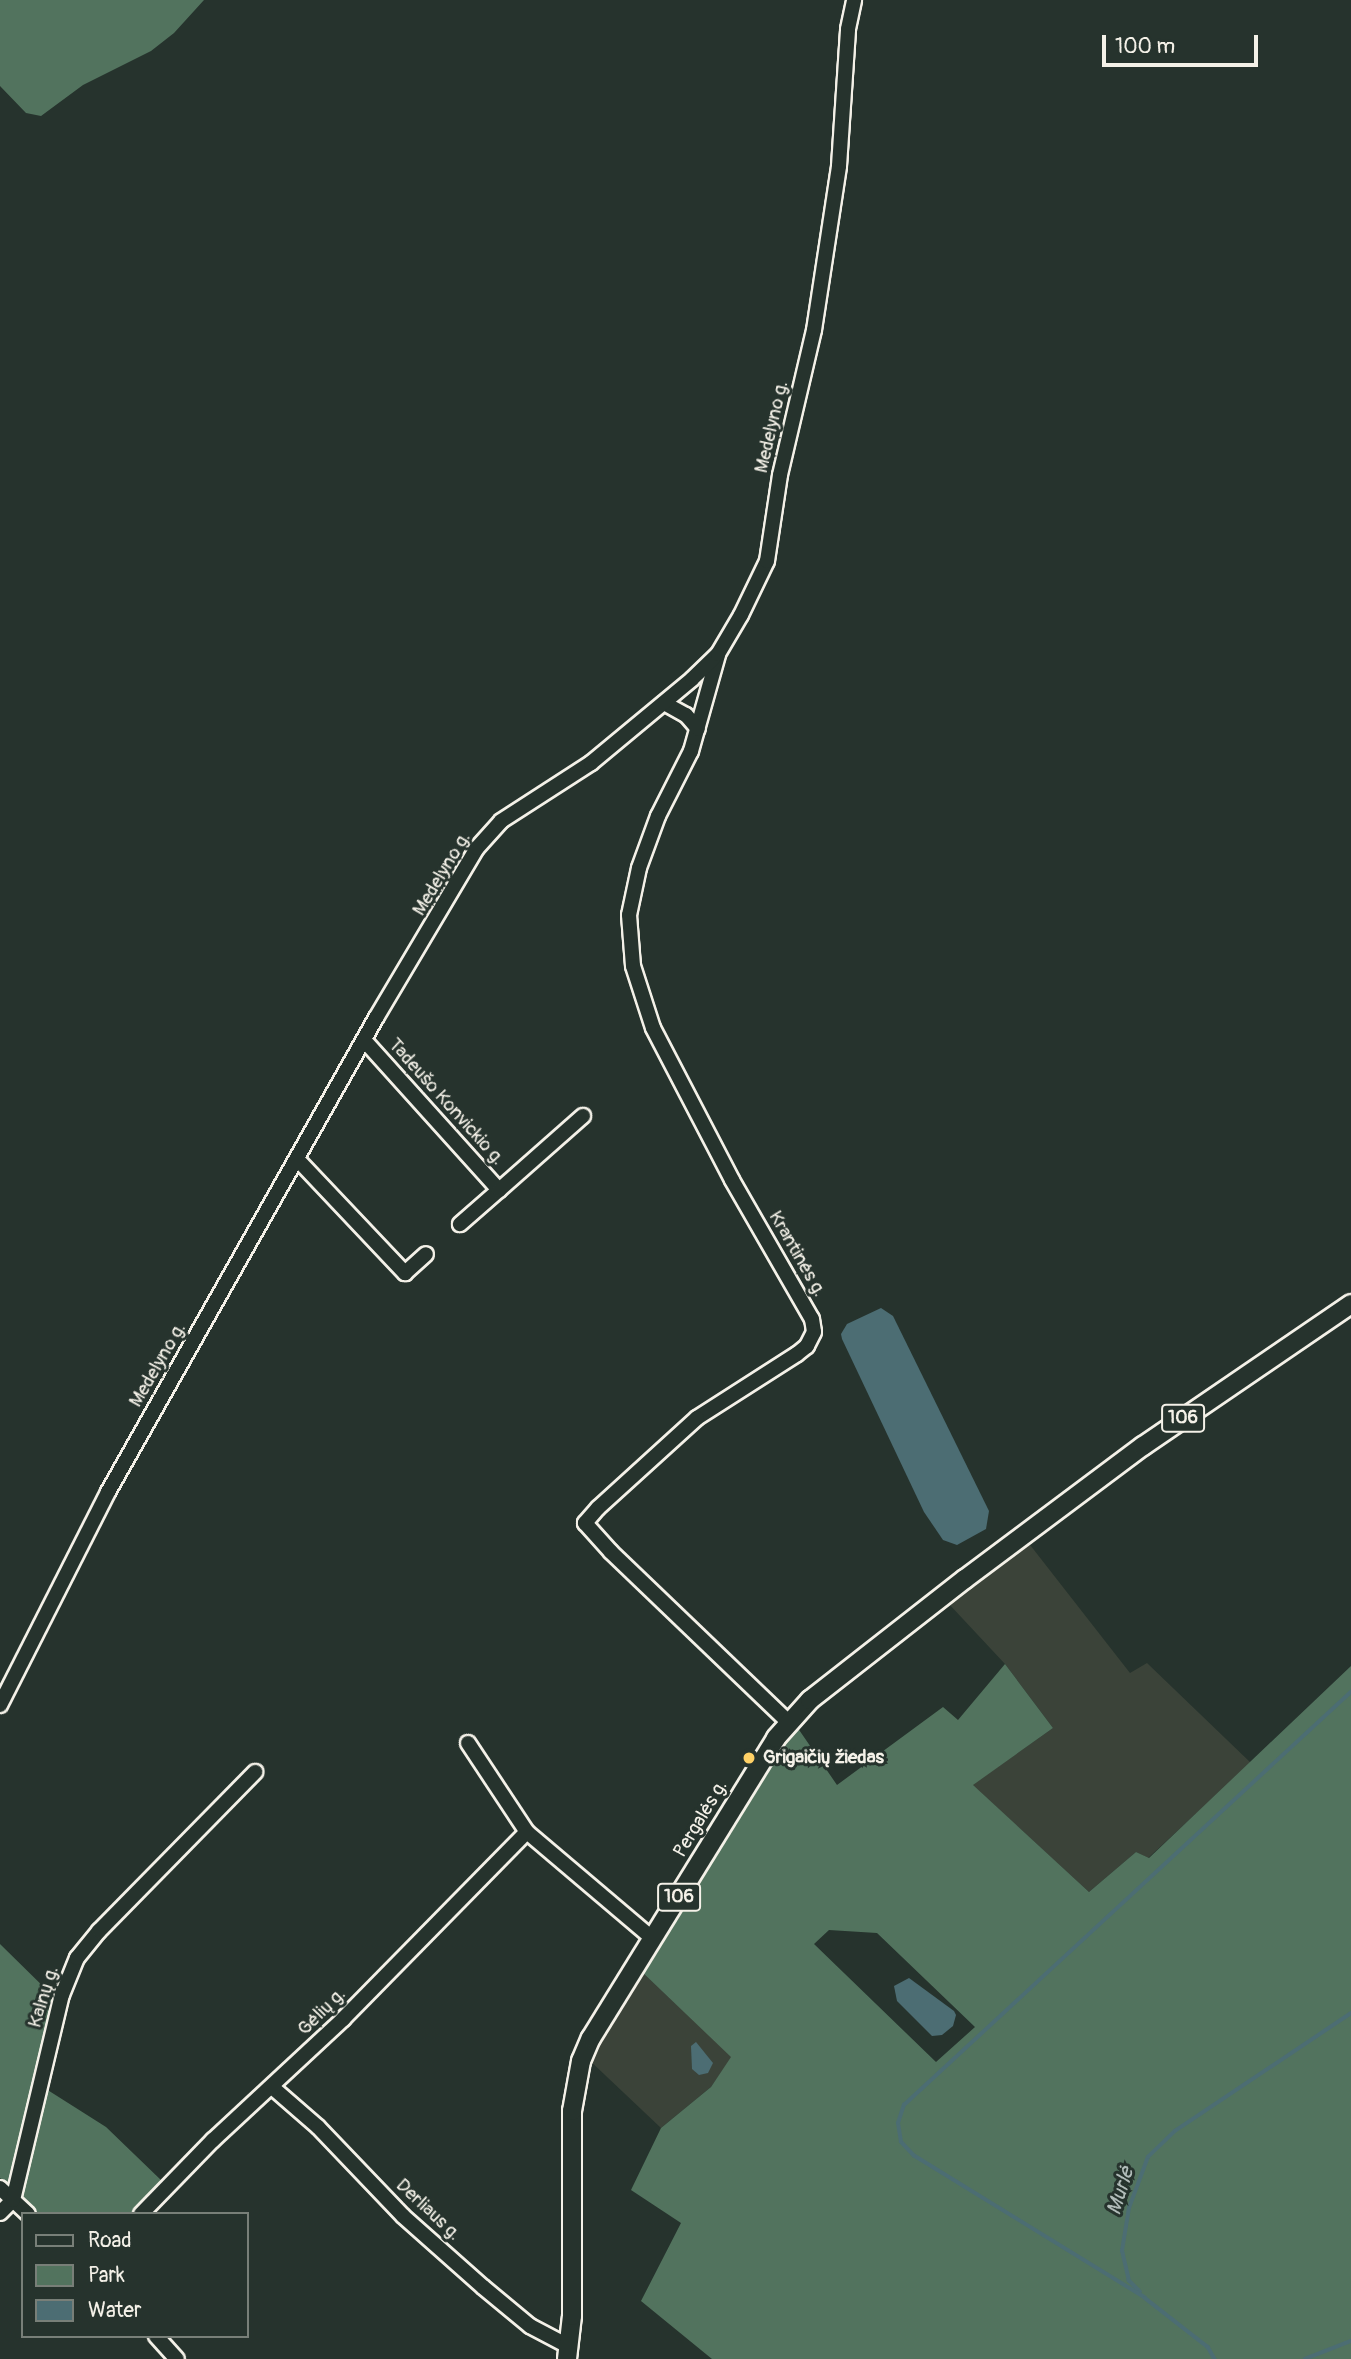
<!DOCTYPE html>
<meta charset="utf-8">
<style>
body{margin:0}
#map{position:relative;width:1351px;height:2359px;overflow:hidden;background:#26332d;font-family:Pangolin,sans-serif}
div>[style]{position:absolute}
.built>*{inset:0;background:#3b4339}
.green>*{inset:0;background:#52735e}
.water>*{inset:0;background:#4c6d73}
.stream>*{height:3.5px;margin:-1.75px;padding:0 1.75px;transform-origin:1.75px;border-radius:1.75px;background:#4c6d73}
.roads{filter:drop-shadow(2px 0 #f4f1e8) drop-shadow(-2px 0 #f4f1e8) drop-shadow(0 2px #f4f1e8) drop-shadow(0 -2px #f4f1e8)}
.minor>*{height:14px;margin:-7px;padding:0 7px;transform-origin:7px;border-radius:7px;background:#26332d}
.major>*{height:18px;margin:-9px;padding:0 9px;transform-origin:9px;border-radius:9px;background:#26332d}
.dots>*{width:19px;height:19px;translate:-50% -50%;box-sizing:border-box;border:4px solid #26332d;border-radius:50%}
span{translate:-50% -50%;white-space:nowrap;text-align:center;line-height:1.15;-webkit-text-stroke:6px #26332d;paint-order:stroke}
.shield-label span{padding:2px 5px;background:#26332d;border:2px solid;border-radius:5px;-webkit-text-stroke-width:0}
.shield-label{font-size:18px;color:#f4f1e8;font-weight:700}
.street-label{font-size:19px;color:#f4f1e8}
.poi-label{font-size:19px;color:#f4f1e8;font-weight:700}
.left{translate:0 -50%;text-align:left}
.water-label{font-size:21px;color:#b1bcb9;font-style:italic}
.legend{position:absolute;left:21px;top:2212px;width:228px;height:126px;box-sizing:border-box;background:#26332d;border:2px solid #787f78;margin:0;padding:9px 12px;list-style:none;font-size:21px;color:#f4f1e8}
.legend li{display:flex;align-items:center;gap:14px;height:35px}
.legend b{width:35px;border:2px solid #787f78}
.scale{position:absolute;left:1102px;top:35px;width:156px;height:32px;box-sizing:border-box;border:4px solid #f4f1e8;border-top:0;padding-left:9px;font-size:21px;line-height:24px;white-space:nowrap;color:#f4f1e8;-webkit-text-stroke:5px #26332d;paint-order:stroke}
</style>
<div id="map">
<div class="built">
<i style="clip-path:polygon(1027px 1541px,1130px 1673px,1147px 1663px,1251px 1763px,1148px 1858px,1136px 1852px,1089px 1892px,972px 1785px,1053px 1728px,1005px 1664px,948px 1603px)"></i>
<i style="clip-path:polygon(641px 1971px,732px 2057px,711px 2087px,661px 2128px,587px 2058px)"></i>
</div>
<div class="green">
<i style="clip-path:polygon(0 0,204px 0,174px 33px,151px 51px,83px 85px,41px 116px,26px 113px,0 86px)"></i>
<i style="clip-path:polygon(evenodd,1005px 1664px,1053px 1728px,973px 1785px,1089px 1892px,1136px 1852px,1149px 1858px,1351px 1666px,1351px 2359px,712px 2359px,641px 2301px,681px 2223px,631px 2190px,661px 2128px,711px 2087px,731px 2057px,641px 1971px,795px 1724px,837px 1785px,943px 1707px,958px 1720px,1005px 1664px,829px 1930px,877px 1933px,975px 2027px,936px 2062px,814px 1944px,829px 1930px)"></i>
<i style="clip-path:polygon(0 1944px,57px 2000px,35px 2082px,106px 2127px,163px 2182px,132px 2214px,39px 2214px,0 2178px)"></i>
</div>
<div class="water">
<i style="clip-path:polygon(881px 1308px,893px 1316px,989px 1511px,986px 1529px,957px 1545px,943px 1540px,924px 1512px,842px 1339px,841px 1334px,847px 1324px)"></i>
<i style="clip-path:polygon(909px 1978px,954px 2011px,956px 2015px,953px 2026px,942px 2035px,932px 2036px,897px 2001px,894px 1986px)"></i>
<i style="clip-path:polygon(696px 2042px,713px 2063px,708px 2073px,699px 2075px,692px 2069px,691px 2046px)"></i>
</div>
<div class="stream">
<i style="left:1140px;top:2292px;width:16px;rotate:-135deg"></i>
<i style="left:1129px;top:2281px;width:31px;rotate:-103deg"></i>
<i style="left:1122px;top:2251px;width:44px;rotate:-80.8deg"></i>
<i style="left:1129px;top:2208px;width:54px;rotate:-69.6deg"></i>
<i style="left:1148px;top:2157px;width:37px;rotate:-44deg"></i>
<i style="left:1175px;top:2131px;width:212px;rotate:-33.8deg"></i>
<i style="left:1145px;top:2298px;width:271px;rotate:-148.4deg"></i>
<i style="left:914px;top:2156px;width:19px;rotate:-133deg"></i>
<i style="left:901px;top:2142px;width:19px;rotate:-99deg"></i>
<i style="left:898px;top:2123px;width:19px;rotate:-72deg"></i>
<i style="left:904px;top:2105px;width:609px;rotate:-42.74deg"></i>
<i style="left:1145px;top:2298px;width:80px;rotate:37.9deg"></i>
<i style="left:1208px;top:2347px;width:14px;rotate:60deg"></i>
<i style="left:1305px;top:2359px;width:49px;rotate:-21.4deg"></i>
</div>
<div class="roads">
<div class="minor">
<i style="left:718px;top:655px;width:100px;rotate:105.7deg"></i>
<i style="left:691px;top:751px;width:73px;rotate:116.9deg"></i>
<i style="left:658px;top:816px;width:55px;rotate:110.1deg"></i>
<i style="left:639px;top:868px;width:48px;rotate:102deg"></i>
<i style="left:629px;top:915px;width:51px;rotate:85.5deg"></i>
<i style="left:633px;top:966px;width:65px;rotate:72.1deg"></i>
<i style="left:653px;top:1028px;width:171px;rotate:62.5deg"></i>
<i style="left:732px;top:1180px;width:160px;rotate:60.1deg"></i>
<i style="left:812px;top:1319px;width:13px;rotate:81deg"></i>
<i style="left:814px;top:1332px;width:16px;rotate:117deg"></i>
<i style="left:807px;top:1346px;width:13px;rotate:141deg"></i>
<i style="left:797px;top:1354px;width:119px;rotate:147.4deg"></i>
<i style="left:697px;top:1418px;width:134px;rotate:137.7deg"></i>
<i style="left:598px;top:1508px;width:20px;rotate:131deg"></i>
<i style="left:585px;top:1523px;width:39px;rotate:48deg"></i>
<i style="left:611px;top:1552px;width:245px;rotate:43.8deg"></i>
<i style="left:664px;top:703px;width:25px;rotate:29deg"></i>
<i style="left:686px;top:715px;width:18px;rotate:49deg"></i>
<i style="left:364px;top:1040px;width:202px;rotate:48deg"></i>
<i style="left:499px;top:1190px;width:52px;rotate:138.9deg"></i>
<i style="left:298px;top:1160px;width:156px;rotate:46.6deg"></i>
<i style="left:405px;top:1273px;width:28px;rotate:-42deg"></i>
<i style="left:499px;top:1190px;width:112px;rotate:-41.4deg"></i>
<i style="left:0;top:1705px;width:239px;rotate:-63.1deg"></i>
<i style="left:108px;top:1492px;width:545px;rotate:-60.52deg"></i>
<i style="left:376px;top:1018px;width:198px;rotate:-59.3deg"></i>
<i style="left:477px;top:848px;width:36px;rotate:-48deg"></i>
<i style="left:501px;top:821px;width:107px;rotate:-32.8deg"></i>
<i style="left:591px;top:763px;width:131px;rotate:-39.7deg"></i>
<i style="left:692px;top:679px;width:36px;rotate:-44deg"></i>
<i style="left:718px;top:654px;width:45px;rotate:-59.5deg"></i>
<i style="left:741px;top:615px;width:60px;rotate:-64.3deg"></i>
<i style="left:767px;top:561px;width:87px;rotate:-81.4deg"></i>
<i style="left:780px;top:475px;width:149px;rotate:-76.8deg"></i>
<i style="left:814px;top:330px;width:166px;rotate:-81.3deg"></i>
<i style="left:839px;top:166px;width:137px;rotate:-86.2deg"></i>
<i style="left:848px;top:29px;width:30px;rotate:-78deg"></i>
<i style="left:468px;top:1743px;width:107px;rotate:56.5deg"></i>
<i style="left:527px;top:1832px;width:165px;rotate:40.3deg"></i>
<i style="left:272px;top:2087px;width:61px;rotate:41deg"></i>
<i style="left:318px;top:2127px;width:123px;rotate:46.3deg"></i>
<i style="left:403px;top:2216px;width:107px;rotate:41.6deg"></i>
<i style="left:483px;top:2287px;width:61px;rotate:39.7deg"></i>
<i style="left:530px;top:2326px;width:43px;rotate:27.8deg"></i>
<i style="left:0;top:2188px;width:38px;rotate:43deg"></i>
<i style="left:0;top:2213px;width:18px;rotate:-45deg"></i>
<i style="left:13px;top:2200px;width:211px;rotate:-76.6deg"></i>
<i style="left:62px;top:1995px;width:40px;rotate:-68deg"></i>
<i style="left:77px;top:1958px;width:35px;rotate:-51deg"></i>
<i style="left:99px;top:1931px;width:223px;rotate:-45.5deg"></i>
<i style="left:141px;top:2214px;width:103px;rotate:-45.8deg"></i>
<i style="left:213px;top:2140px;width:178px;rotate:-42.9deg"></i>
<i style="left:343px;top:2019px;width:262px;rotate:-45.5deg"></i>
<i style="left:156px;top:2336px;width:31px;rotate:48deg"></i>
</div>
<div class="major">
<i style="left:567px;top:2359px;width:43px;rotate:-83.4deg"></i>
<i style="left:572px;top:2316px;width:205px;rotate:-90deg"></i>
<i style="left:572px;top:2111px;width:51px;rotate:-79.8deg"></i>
<i style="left:581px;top:2061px;width:25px;rotate:-67deg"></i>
<i style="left:591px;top:2038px;width:352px;rotate:-58.3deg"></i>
<i style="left:776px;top:1738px;width:51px;rotate:-48.2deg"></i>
<i style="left:810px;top:1700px;width:197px;rotate:-38deg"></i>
<i style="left:965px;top:1579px;width:222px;rotate:-36.8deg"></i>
<i style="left:1143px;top:1446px;width:252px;rotate:-34.3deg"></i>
</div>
</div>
<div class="dots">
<i style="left:749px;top:1758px;background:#ffd166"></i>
</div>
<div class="shield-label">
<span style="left:1183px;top:1418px">106</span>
<span style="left:679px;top:1897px">106</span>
</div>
<div class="street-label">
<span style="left:772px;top:427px;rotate:-77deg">Medelyno g.</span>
<span style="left:442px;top:874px;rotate:-59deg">Medelyno g.</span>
<span style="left:446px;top:1102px;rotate:48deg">Tadeušo Konvickio g.</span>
<span style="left:797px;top:1254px;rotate:60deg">Krantinės g.</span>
<span style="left:158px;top:1365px;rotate:-60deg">Medelyno g.</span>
<span style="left:701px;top:1819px;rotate:-59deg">Pergalės g.</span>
<span style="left:44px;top:1997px;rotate:-73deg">Kalnų g.</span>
<span style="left:322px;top:2012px;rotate:-45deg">Gėlių g.</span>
<span style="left:428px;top:2210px;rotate:43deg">Derliaus g.</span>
</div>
<div class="poi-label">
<span class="left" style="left:763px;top:1758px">Grigaičių žiedas</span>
</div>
<div class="water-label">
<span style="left:1121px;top:2191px;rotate:-73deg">Murlė</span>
</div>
<ul class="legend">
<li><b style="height:9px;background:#26332d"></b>Road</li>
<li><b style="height:19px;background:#52735e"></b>Park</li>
<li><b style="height:19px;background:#4c6d73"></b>Water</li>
</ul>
<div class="scale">100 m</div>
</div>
